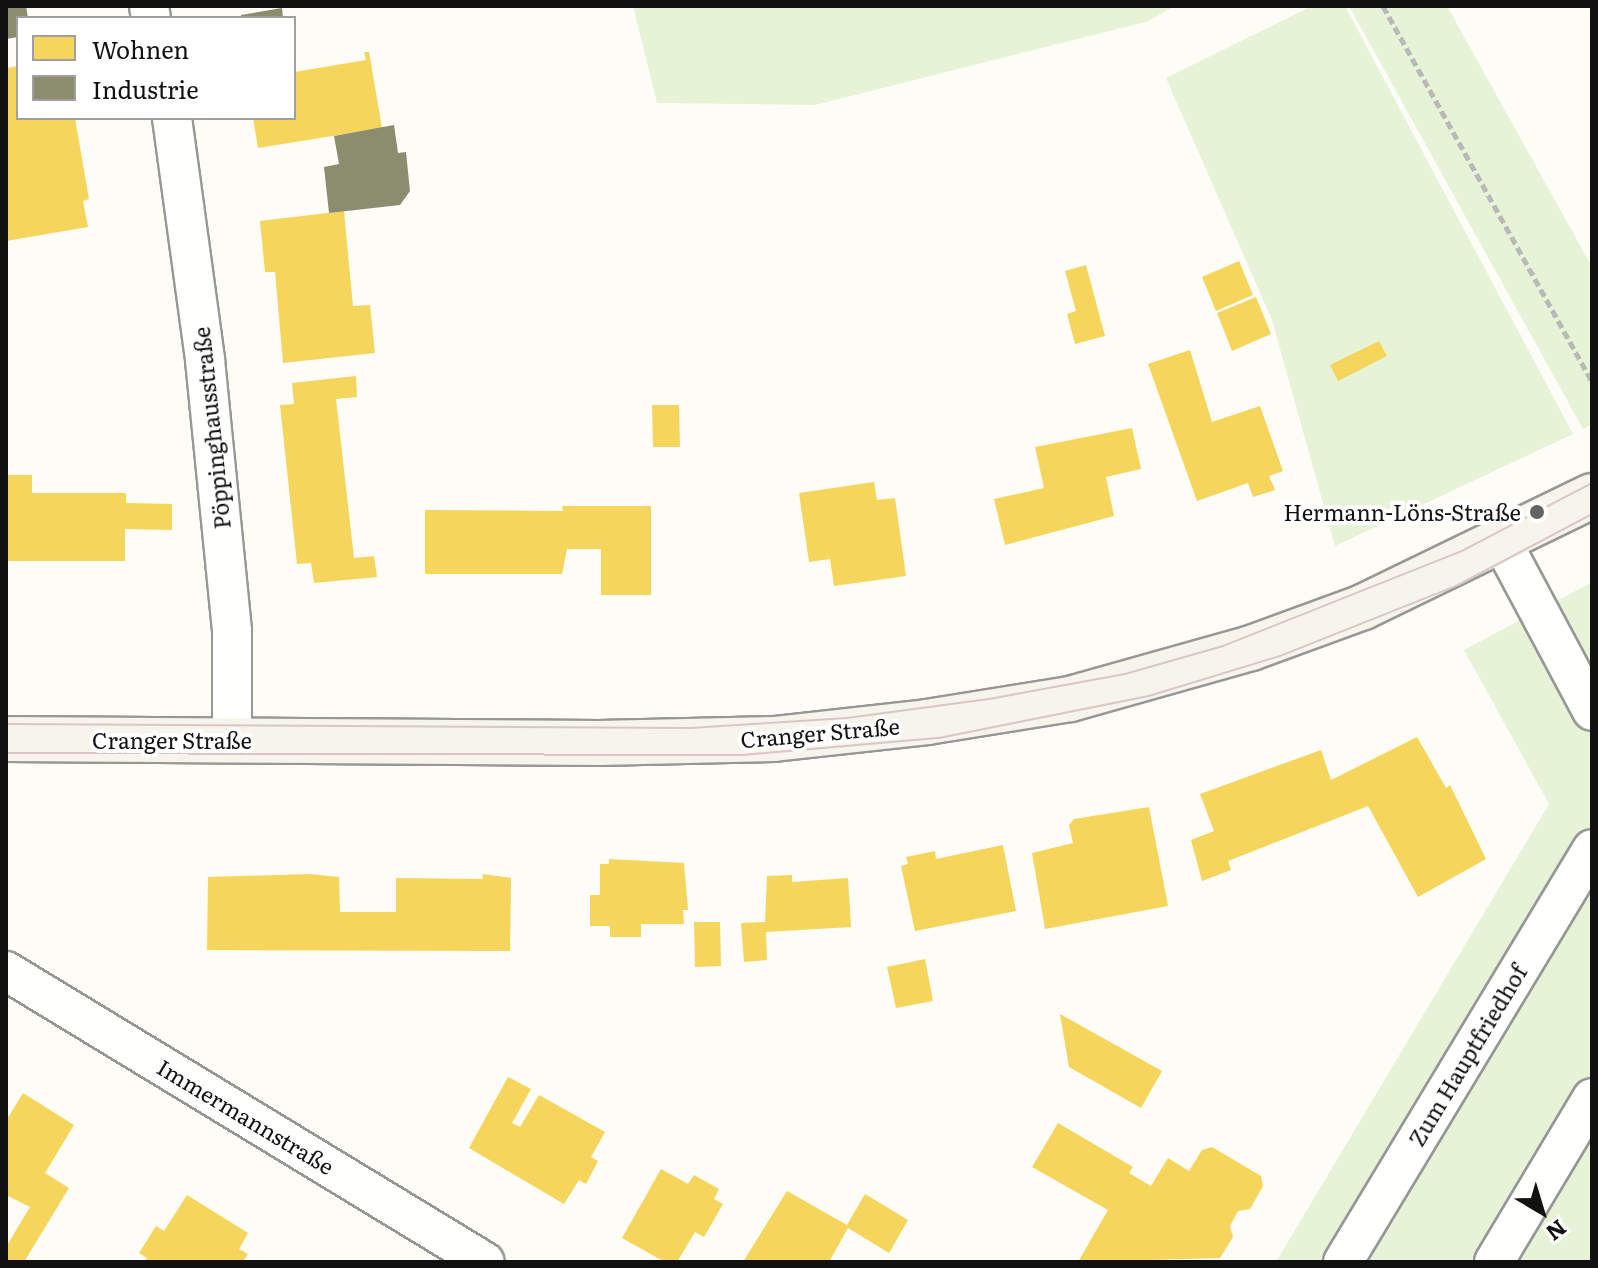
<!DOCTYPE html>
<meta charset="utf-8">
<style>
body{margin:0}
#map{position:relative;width:1598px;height:1268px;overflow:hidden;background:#fdfcf7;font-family:Literata,serif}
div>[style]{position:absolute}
.green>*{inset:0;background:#e7f3d7}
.homes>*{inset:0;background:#f6d55c}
.industry>*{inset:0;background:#8c8c6e}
.path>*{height:5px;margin-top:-2.5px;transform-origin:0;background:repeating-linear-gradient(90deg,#b9b9b8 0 8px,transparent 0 12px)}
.roads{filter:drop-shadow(2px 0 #979795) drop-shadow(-2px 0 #979795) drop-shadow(0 2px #979795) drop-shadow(0 -2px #979795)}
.minor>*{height:38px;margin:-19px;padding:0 19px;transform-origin:19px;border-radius:19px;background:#fffffe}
.secondary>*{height:44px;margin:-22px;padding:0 22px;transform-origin:22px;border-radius:22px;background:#f6f4eb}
.tram>*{height:2px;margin:-1px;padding:0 1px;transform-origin:1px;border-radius:1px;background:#d9c6c7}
.dots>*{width:22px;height:22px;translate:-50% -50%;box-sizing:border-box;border:4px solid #fff;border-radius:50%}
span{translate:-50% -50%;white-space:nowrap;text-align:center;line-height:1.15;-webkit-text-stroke:8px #fff;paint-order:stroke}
.street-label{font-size:22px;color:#111}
.poi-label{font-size:22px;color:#111}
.right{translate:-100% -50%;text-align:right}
.frame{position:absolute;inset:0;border:8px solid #111;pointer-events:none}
.legend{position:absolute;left:16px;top:16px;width:280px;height:104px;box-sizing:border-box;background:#fff;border:2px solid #a0a0a0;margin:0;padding:10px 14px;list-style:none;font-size:24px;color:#111}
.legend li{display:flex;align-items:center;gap:16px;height:40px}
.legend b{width:40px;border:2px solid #a0a0a0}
.north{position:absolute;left:1502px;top:1172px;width:80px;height:80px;-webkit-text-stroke:6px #fff;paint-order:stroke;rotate:142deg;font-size:22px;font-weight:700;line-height:32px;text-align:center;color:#111}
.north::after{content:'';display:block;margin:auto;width:28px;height:36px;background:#111;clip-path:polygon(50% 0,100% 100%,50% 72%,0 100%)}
</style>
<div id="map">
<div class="green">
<i style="clip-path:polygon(633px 6px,1175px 6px,1146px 22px,815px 105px,657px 103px)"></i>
<i style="clip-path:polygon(1312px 6px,1345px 6px,1573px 434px,1335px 546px,1272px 320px,1166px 78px)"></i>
<i style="clip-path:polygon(1349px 6px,1447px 6px,1592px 267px,1592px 424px,1583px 429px)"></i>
<i style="clip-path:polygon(1592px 582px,1592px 1262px,1276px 1262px,1549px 804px,1464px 650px)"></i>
</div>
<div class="homes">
<i style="clip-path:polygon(364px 52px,369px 52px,382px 128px,258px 148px,253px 118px,294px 118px,294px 72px,366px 60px)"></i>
<i style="clip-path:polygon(18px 66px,18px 118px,75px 118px,89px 199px,83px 201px,88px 227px,6px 241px,6px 68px)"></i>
<i style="clip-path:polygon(344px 211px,353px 306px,370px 305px,375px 353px,283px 363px,275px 272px,265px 272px,260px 221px)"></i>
<i style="clip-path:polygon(1239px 261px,1253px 295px,1216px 311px,1202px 277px)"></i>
<i style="clip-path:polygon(1086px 265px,1105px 336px,1075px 344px,1067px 314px,1076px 311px,1065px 271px)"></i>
<i style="clip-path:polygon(1256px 297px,1271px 334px,1232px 351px,1217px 313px)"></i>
<i style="clip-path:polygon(1379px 341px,1387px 356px,1338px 381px,1330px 365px)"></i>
<i style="clip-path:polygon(1190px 350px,1212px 422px,1260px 406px,1283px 471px,1269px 476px,1275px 490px,1253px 497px,1248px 483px,1197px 501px,1148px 364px)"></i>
<i style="clip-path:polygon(356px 376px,357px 397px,336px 399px,354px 558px,374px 556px,377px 577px,314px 583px,311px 563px,297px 564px,280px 405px,294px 404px,292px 383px)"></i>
<i style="clip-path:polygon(652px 405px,679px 405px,680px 447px,653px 447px)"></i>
<i style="clip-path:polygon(1132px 428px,1141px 469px,1106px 477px,1114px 516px,1005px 545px,994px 499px,1044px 488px,1035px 447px)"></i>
<i style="clip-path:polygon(6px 475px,32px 475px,32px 493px,126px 493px,126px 503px,172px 504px,172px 530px,125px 529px,125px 561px,6px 561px)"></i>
<i style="clip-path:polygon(874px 482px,877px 500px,895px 498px,906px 576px,834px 586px,830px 559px,809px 562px,799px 493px)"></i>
<i style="clip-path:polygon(562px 506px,651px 506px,651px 595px,601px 595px,601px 549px,567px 549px,562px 574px,425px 574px,425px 510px,563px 511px)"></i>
<i style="clip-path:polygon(1417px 737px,1446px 788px,1450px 785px,1486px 859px,1418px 897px,1368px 806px,1228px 861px,1231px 870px,1202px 881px,1191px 840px,1214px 831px,1200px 794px,1321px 750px,1331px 780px)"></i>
<i style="clip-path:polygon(1149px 807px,1168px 906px,1045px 929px,1032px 853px,1073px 843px,1069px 825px,1074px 819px)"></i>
<i style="clip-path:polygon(1003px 845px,1016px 911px,915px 931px,901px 866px,908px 864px,906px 857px,935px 851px,936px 859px)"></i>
<i style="clip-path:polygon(609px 859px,684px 863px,688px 910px,683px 910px,684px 924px,641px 924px,641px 937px,610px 937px,610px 926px,590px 926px,590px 895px,600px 895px,600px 864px,609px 864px)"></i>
<i style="clip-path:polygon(310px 874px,339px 877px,340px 912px,396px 912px,396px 878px,483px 879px,482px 874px,511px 878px,510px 951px,207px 950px,208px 877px)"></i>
<i style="clip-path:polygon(792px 875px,792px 882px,848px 878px,851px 927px,766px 932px,767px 960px,744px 962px,741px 923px,765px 922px,767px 876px)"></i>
<i style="clip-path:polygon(694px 922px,720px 922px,721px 966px,695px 967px)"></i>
<i style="clip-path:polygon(925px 959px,933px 1001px,896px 1008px,887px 967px)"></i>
<i style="clip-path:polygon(1060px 1014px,1162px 1071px,1141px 1108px,1069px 1067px)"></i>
<i style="clip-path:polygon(508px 1077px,531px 1089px,512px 1123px,520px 1127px,539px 1095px,605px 1132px,591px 1157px,598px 1161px,586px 1184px,579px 1180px,564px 1204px,469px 1148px)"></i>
<i style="clip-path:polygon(23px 1093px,74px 1125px,45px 1173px,69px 1188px,24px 1262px,6px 1262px,6px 1247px,30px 1207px,6px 1195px,6px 1121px)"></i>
<i style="clip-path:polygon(1058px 1123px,1133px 1167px,1129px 1173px,1151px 1186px,1168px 1158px,1189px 1171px,1202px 1150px,1212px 1147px,1261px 1176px,1263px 1186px,1250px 1209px,1238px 1211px,1230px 1226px,1233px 1237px,1220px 1258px,1078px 1262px,1108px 1210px,1032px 1167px)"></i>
<i style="clip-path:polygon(661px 1169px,688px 1184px,694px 1175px,719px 1189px,714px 1199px,723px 1204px,704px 1237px,695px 1232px,677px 1262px,665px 1262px,622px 1238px)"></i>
<i style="clip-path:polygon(787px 1191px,847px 1225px,865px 1194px,908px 1220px,889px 1253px,848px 1228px,829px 1262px,743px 1262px)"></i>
<i style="clip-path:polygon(187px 1195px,248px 1233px,239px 1249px,248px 1254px,243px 1262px,145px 1262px,147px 1258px,139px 1253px,156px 1226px,164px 1231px)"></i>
</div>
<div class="industry">
<i style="clip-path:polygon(26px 6px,28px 18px,18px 18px,18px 37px,6px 39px,6px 8px)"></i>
<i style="clip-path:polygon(282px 8px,283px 18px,241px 18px,241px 15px)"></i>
<i style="clip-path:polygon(394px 125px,398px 153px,406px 152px,410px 191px,400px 205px,329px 213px,324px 167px,339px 164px,334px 136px)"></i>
</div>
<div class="path">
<i style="left:1383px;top:6px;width:430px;rotate:60.9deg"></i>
</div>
<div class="roads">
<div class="minor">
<i style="left:149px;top:6px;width:12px;rotate:81deg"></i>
<i style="left:172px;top:118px;width:244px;rotate:82.2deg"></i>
<i style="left:205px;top:360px;width:272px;rotate:84.3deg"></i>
<i style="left:232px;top:631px;width:109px;rotate:90deg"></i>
<i style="left:1503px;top:544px;width:189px;rotate:61.9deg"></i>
<i style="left:6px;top:971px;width:560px;rotate:31.28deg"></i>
<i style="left:1343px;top:1262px;width:482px;rotate:-58.9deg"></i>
<i style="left:1494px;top:1262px;width:191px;rotate:-59.1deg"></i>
</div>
<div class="secondary">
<i style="left:6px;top:739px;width:593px;rotate:0.39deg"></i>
<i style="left:599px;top:743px;width:175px;rotate:-1.3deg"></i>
<i style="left:774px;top:739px;width:154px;rotate:-6.3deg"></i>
<i style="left:927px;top:722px;width:145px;rotate:-9.1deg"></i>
<i style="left:1070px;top:699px;width:188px;rotate:-15.7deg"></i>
<i style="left:1251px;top:648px;width:119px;rotate:-20.1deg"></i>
<i style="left:1363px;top:607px;width:254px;rotate:-25.9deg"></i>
</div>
</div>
<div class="tram">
<i style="left:6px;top:724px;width:685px;rotate:0.33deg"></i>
<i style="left:691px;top:728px;width:156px;rotate:-3.7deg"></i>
<i style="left:847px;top:718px;width:143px;rotate:-7.6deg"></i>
<i style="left:989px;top:699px;width:138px;rotate:-10.4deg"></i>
<i style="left:1125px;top:674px;width:102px;rotate:-15.9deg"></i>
<i style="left:1223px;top:646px;width:257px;rotate:-21.7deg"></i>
<i style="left:1462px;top:551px;width:147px;rotate:-27.6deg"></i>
<i style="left:6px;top:753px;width:737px;rotate:0.16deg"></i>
<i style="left:743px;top:755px;width:197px;rotate:-5deg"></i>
<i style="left:939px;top:738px;width:214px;rotate:-11.3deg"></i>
<i style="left:1149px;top:696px;width:137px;rotate:-17deg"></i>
<i style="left:1280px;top:656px;width:192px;rotate:-21.7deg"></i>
<i style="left:1458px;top:585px;width:152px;rotate:-27.9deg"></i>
</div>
<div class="dots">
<i style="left:1537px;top:512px;background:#646362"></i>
</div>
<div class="street-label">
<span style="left:211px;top:428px;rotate:-96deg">Pöppinghausstraße</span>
<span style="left:820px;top:732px;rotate:-5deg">Cranger Straße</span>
<span style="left:172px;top:740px">Cranger Straße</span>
<span style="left:1467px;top:1055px;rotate:-59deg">Zum Hauptfriedhof</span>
<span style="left:246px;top:1116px;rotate:31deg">Immermannstraße</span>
</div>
<div class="poi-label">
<span class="right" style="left:1521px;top:512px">Hermann-Löns-Straße</span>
</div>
<div class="frame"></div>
<ul class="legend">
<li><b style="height:22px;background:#f6d55c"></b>Wohnen</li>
<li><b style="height:22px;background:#8c8c6e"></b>Industrie</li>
</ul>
<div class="north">N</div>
</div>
